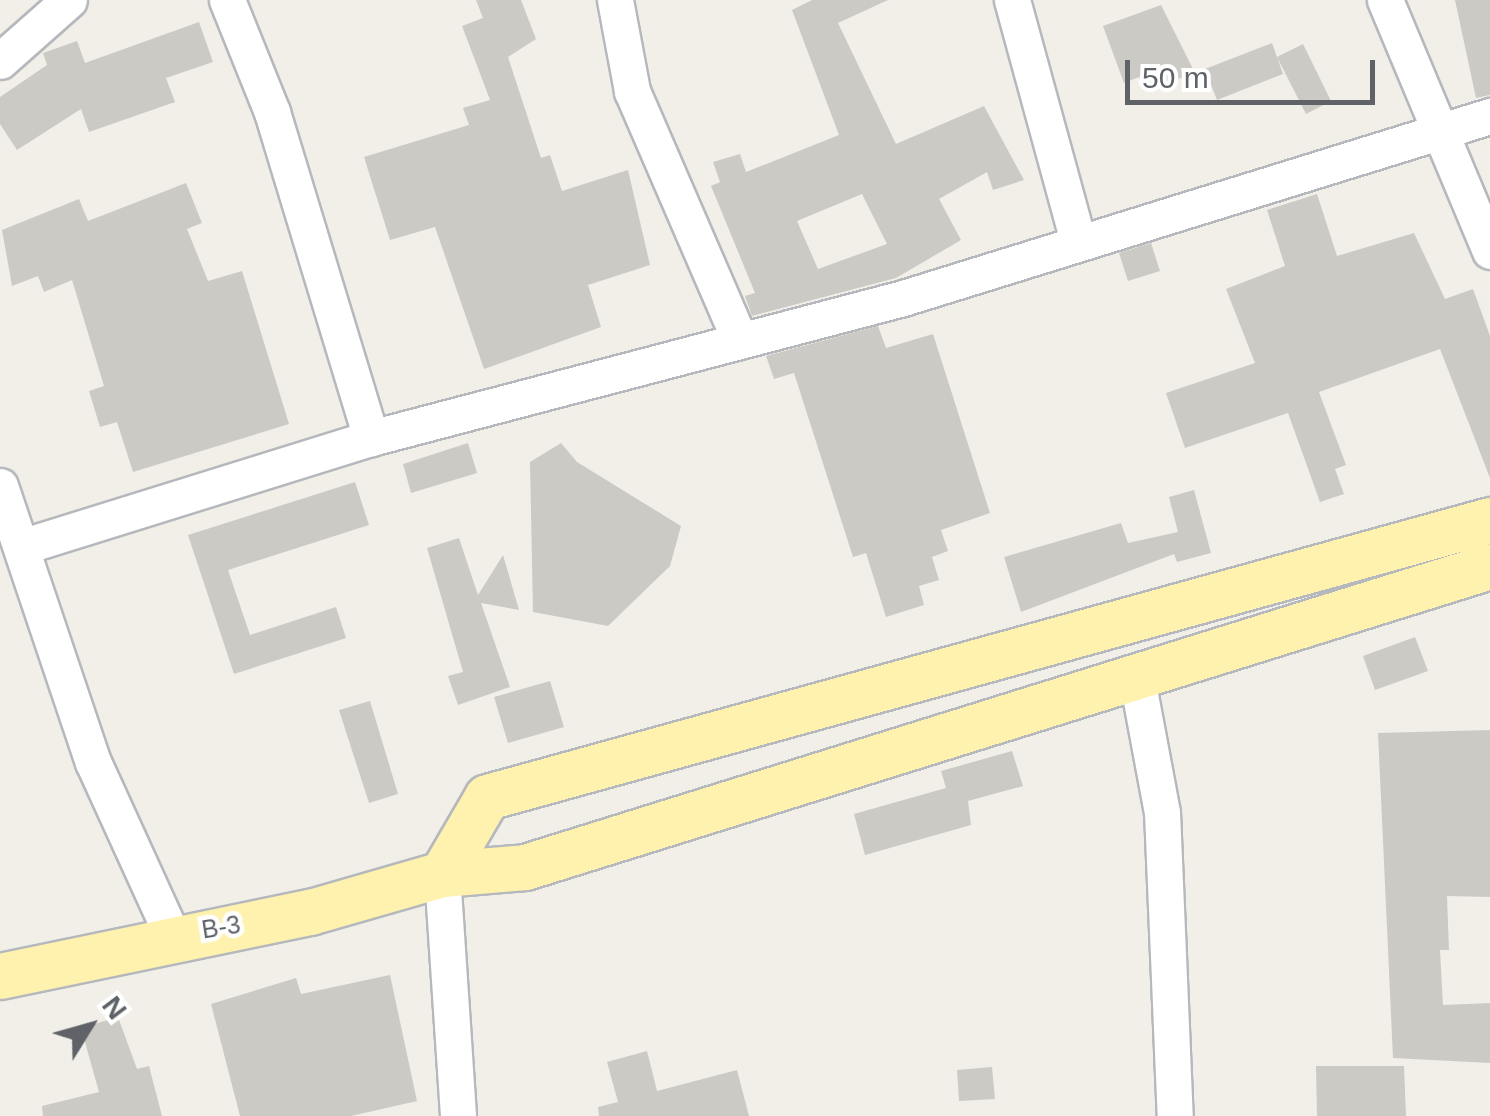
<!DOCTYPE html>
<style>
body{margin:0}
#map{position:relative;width:1490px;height:1116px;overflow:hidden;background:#f1efe8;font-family:Helvetica,sans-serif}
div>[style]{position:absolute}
.building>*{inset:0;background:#cccac5}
.roads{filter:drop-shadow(2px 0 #b5b8bc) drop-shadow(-2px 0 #b5b8bc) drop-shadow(0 2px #b5b8bc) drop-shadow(0 -2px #b5b8bc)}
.minor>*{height:35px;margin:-17.5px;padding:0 17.5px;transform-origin:17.5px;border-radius:17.5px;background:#fff}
.major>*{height:45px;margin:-22.5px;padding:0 22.5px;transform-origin:22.5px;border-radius:22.5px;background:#fff2af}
span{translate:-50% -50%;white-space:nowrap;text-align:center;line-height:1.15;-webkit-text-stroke:9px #fff;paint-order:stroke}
.street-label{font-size:25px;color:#5f6368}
.north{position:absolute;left:40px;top:976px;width:100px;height:100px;-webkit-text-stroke:8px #fff;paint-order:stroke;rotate:53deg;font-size:28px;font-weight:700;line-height:40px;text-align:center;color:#5f6368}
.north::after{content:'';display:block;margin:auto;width:35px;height:45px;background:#5f6368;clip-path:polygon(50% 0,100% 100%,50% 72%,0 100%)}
.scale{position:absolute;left:1125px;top:60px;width:250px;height:45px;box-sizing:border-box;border:5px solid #5f6368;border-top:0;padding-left:12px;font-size:30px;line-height:35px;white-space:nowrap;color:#5f6368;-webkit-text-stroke:8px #fff;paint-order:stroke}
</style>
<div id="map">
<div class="building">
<i style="clip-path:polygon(476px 0,521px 0,536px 39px,508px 57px,541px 158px,550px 155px,562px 191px,628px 170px,650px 265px,588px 285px,601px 327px,484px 369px,435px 227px,390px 240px,364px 157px,469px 125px,463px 108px,490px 100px,462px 26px,483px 18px)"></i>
<i style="clip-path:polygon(evenodd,812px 0,888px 0,838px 23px,896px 144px,984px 106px,1024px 180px,993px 190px,987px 172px,939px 199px,961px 240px,896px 278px,752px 316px,745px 296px,755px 293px,711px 186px,720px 182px,713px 162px,740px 154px,746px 172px,839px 135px,792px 10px,812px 0,862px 194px,887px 244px,818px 269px,797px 221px,862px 194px)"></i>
<i style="clip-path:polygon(1455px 0,1490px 0,1490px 95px,1476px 98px)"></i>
<i style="clip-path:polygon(1161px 5px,1195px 73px,1144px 91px,1139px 77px,1124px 83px,1103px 26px)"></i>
<i style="clip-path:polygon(199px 22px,213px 62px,166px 78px,175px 102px,89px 132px,81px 109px,17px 150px,0 124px,0 97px,47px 65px,43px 53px,77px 41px,85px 63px)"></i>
<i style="clip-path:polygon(1272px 43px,1283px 74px,1217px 100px,1205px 69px)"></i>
<i style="clip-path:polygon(1303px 44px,1331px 101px,1306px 114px,1277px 57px)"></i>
<i style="clip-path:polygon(186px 183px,202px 223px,187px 229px,208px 281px,242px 271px,289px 424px,133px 472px,117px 422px,100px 427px,89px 391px,104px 386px,72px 280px,44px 292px,38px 276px,12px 286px,2px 230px,79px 199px,88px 221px)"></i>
<i style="clip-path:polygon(1317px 194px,1337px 256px,1414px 233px,1445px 299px,1473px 289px,1490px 336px,1490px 478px,1440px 349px,1319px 392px,1346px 465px,1335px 469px,1344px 494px,1320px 502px,1288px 413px,1185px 448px,1166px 393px,1255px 363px,1226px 289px,1285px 266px,1267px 210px)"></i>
<i style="clip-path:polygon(1151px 243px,1160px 271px,1128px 281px,1119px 253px)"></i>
<i style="clip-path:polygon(878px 326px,886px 348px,933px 334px,990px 513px,941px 530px,948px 551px,932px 557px,939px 580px,919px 586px,924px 605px,886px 617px,866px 553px,853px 557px,794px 373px,774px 379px,766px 356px)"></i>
<i style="clip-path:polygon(468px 443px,477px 473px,411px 493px,403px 464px)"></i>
<i style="clip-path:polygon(561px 443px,577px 462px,681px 526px,670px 566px,608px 626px,533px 612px,530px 462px)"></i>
<i style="clip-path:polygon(355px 482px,369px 525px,228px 570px,250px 635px,336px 607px,346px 638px,234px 674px,188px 535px)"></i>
<i style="clip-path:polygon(1194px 490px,1211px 553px,1177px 562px,1174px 554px,1021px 612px,1004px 557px,1121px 523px,1128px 543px,1178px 532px,1169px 497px)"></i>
<i style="clip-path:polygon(459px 538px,478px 595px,503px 555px,519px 610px,481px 603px,510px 687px,458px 705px,448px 676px,463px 672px,427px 548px)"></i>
<i style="clip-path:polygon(1415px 637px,1428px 671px,1375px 690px,1363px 656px)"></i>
<i style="clip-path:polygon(550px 681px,564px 727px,508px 743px,494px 697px)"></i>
<i style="clip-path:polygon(370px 701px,398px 794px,369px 803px,339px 710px)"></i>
<i style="clip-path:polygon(1490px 730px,1490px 897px,1447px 896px,1449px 950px,1440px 950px,1443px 1005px,1490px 1003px,1490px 1063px,1393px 1058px,1378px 733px)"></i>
<i style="clip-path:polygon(1012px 751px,1023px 786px,968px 801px,971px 825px,865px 855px,854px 814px,946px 788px,941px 771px)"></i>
<i style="clip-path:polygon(390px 975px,417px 1101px,351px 1116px,240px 1116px,211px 1004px,296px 978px,301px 994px)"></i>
<i style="clip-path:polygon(118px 1017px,137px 1069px,149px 1066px,162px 1116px,43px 1116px,42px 1106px,99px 1092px,81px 1028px)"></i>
<i style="clip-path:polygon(647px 1051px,657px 1091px,737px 1070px,749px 1116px,599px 1116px,598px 1107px,618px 1102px,607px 1062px)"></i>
<i style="clip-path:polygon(1316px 1066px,1404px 1066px,1406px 1116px,1317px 1116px)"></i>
<i style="clip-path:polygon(992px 1067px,995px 1099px,959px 1101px,957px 1070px)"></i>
</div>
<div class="roads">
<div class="minor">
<i style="left:227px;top:0;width:121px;rotate:68.1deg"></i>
<i style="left:272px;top:112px;width:341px;rotate:73.1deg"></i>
<i style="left:615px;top:0;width:93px;rotate:79.4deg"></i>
<i style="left:632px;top:91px;width:272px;rotate:66.6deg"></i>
<i style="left:1012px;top:0;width:246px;rotate:74.7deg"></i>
<i style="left:1385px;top:0;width:272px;rotate:67.3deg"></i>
<i style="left:0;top:61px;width:92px;rotate:-41.5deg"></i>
<i style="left:0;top:486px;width:291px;rotate:71.4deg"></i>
<i style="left:93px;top:762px;width:190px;rotate:65.5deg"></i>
<i style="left:24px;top:546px;width:363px;rotate:-17.3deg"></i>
<i style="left:371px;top:438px;width:550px;rotate:-14.74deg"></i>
<i style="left:903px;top:298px;width:615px;rotate:-17.23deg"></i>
<i style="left:1137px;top:679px;width:135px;rotate:79.4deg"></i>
<i style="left:1162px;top:812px;width:304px;rotate:87.6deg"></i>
<i style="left:442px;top:874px;width:243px;rotate:86.2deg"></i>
</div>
<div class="major">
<i style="left:442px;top:874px;width:89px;rotate:-59.7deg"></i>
<i style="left:487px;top:797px;width:1041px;rotate:-15.44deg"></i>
<i style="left:0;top:976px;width:317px;rotate:-11.7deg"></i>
<i style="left:310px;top:912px;width:137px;rotate:-16.1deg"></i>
<i style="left:442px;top:874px;width:83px;rotate:-4.8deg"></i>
<i style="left:525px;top:867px;width:1011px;rotate:-17.32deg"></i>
</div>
</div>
<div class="street-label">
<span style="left:221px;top:927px;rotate:-9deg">B-3</span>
</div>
<div class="north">N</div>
<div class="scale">50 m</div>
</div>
